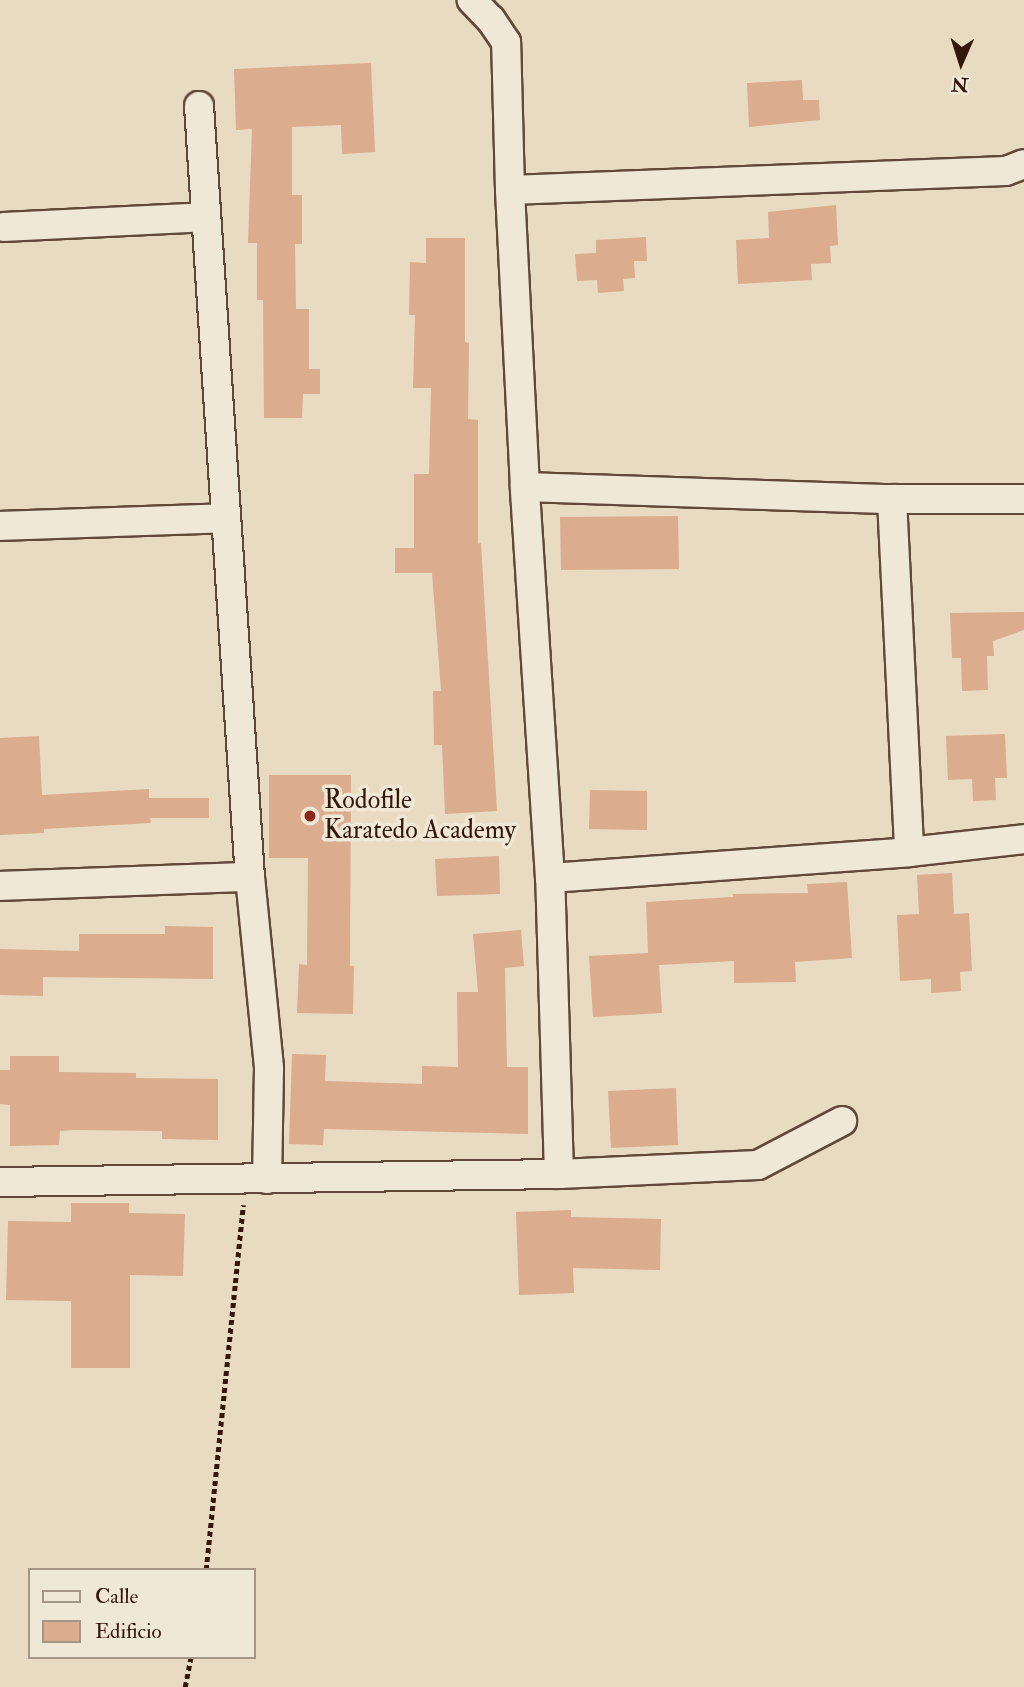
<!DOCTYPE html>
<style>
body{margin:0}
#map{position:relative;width:1024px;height:1687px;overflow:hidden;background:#e8dbc1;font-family:"IM FELL Double Pica",serif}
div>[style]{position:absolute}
.building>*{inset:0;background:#dbac8e}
.path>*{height:4.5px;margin-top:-2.25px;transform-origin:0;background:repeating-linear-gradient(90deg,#33180a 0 5px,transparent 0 8.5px)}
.roads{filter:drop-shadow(2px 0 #604938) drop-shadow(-2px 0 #604938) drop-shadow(0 2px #604938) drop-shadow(0 -2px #604938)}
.minor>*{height:28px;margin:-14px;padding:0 14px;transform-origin:14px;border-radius:14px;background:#f0e8d7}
.dots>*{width:19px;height:19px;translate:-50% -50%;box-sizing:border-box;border:4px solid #f0e8d7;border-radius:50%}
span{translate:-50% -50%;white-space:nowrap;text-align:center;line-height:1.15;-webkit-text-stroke:7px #f0e8d7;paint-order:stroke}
.poi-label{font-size:26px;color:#33180a}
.left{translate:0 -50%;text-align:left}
.legend{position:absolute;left:28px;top:1568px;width:228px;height:91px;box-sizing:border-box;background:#f0e8d7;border:2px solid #a49585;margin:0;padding:9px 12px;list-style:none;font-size:21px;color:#33180a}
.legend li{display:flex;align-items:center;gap:14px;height:35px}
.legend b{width:35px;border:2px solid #a49585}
.north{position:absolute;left:926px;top:28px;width:70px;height:70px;-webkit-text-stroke:5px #f0e8d7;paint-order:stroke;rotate:183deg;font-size:19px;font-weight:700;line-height:28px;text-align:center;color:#33180a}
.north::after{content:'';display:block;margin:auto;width:24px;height:32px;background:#33180a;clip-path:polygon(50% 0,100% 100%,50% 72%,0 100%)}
</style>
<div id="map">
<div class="building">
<i style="clip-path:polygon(371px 63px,375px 152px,342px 154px,341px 125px,292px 127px,292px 195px,302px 195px,302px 244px,295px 244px,296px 309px,309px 309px,309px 369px,320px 369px,320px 394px,303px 394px,302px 418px,264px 418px,263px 300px,257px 300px,257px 243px,248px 243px,252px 129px,236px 130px,234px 69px)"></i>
<i style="clip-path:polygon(802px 80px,803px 100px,819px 100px,820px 120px,749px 127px,747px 83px)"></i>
<i style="clip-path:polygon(836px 205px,838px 245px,830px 246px,831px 263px,811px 264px,812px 280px,738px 284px,736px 240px,769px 238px,768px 212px)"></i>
<i style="clip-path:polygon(646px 237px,647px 261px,634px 261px,635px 278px,623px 279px,624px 291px,598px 293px,597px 280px,577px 281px,575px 254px,596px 253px,596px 240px)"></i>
<i style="clip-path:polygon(426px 238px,465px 238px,465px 342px,469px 343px,468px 419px,478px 420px,478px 544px,481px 543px,497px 811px,445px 814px,442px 745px,434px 745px,433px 691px,441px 691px,432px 573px,395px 573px,395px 548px,414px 548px,414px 474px,429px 474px,431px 388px,413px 388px,415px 315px,409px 315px,410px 262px,426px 263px)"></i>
<i style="clip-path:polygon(678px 516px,679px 569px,561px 570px,560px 517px)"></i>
<i style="clip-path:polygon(1024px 612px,1024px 630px,993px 641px,994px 656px,987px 656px,988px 690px,962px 691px,961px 658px,952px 658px,950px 613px)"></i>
<i style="clip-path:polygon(1005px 734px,1007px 778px,995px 778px,996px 800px,973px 801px,972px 779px,948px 780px,946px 736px)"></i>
<i style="clip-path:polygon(39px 736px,42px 795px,149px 789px,149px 798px,209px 798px,209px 818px,150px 818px,151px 823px,44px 829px,44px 833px,0 835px,0 738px)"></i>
<i style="clip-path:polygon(269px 775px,351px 775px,350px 966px,354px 966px,353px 1014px,297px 1013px,299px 964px,307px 965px,308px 858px,269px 858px)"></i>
<i style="clip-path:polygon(590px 790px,647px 791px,647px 830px,589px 829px)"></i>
<i style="clip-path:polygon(499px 856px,500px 894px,437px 896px,435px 859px)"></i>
<i style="clip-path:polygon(952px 873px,954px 914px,969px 913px,972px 971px,960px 972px,961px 991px,931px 993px,931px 979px,900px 981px,897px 915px,919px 914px,917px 875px)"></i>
<i style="clip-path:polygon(847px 882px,852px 958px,795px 962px,796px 982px,734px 983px,734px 961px,659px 965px,662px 1013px,593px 1017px,589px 956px,648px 953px,646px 902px,733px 897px,733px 894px,808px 893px,807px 884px)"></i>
<i style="clip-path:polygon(165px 926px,213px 927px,213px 979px,43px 977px,43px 996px,0 995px,0 949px,79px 951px,79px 934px,165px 934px)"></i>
<i style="clip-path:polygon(521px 930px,524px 966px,505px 968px,507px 1067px,528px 1067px,528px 1134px,324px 1129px,323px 1145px,289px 1144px,292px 1054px,326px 1055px,325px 1081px,422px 1084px,422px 1066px,458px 1067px,457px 992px,478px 992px,473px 934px)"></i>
<i style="clip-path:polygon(10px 1056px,59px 1056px,59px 1072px,136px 1073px,136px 1078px,218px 1079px,218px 1140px,162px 1139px,162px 1131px,74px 1130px,60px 1131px,59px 1145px,10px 1146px,10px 1105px,0 1104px,0 1070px,10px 1070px)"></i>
<i style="clip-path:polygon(676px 1088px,678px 1145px,611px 1148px,608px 1091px)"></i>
<i style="clip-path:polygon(71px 1203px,129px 1203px,129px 1213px,185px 1214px,183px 1276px,130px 1275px,130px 1368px,71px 1368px,71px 1301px,6px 1300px,8px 1221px,71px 1222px)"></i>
<i style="clip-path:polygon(571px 1210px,571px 1217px,661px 1219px,660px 1270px,573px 1268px,574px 1293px,519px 1295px,516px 1212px)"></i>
</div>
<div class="path">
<i style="left:206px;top:1570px;width:367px;rotate:-84.2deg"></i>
<i style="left:185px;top:1687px;width:31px;rotate:-79deg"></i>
</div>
<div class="roads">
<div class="minor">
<i style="left:199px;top:106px;width:773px;rotate:86.22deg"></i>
<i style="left:250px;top:877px;width:192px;rotate:84.3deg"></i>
<i style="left:269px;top:1068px;width:111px;rotate:91deg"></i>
<i style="left:510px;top:190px;width:496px;rotate:-2.2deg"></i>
<i style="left:1006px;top:171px;width:19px;rotate:-21deg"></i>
<i style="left:4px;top:227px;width:202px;rotate:-2.8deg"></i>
<i style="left:525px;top:487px;width:367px;rotate:1.9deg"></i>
<i style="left:892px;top:499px;width:132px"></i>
<i style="left:892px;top:499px;width:353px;rotate:87.2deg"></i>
<i style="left:0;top:526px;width:225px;rotate:-2deg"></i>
<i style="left:550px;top:878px;width:360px;rotate:-4.1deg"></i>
<i style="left:909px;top:852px;width:116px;rotate:-6.4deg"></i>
<i style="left:0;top:886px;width:250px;rotate:-2.1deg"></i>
<i style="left:559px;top:1174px;width:199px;rotate:-2.6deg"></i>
<i style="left:758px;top:1165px;width:95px;rotate:-27.6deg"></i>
<i style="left:0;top:1182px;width:559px;rotate:-0.82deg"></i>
<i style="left:559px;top:1174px;width:296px;rotate:-91.7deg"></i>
<i style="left:550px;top:878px;width:392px;rotate:-93.7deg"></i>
<i style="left:525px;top:487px;width:297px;rotate:-92.9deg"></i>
<i style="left:510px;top:190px;width:148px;rotate:-91.5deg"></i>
<i style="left:506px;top:42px;width:27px;rotate:-124deg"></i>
<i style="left:491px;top:20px;width:28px;rotate:-134deg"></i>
</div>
</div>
<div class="dots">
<i style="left:310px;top:816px;background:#8f2418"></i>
</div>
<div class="poi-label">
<span class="left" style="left:324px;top:816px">Rodofile<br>Karatedo Academy</span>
</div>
<ul class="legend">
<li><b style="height:9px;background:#f0e8d7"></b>Calle</li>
<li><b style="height:19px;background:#dbac8e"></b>Edificio</li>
</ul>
<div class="north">N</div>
</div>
